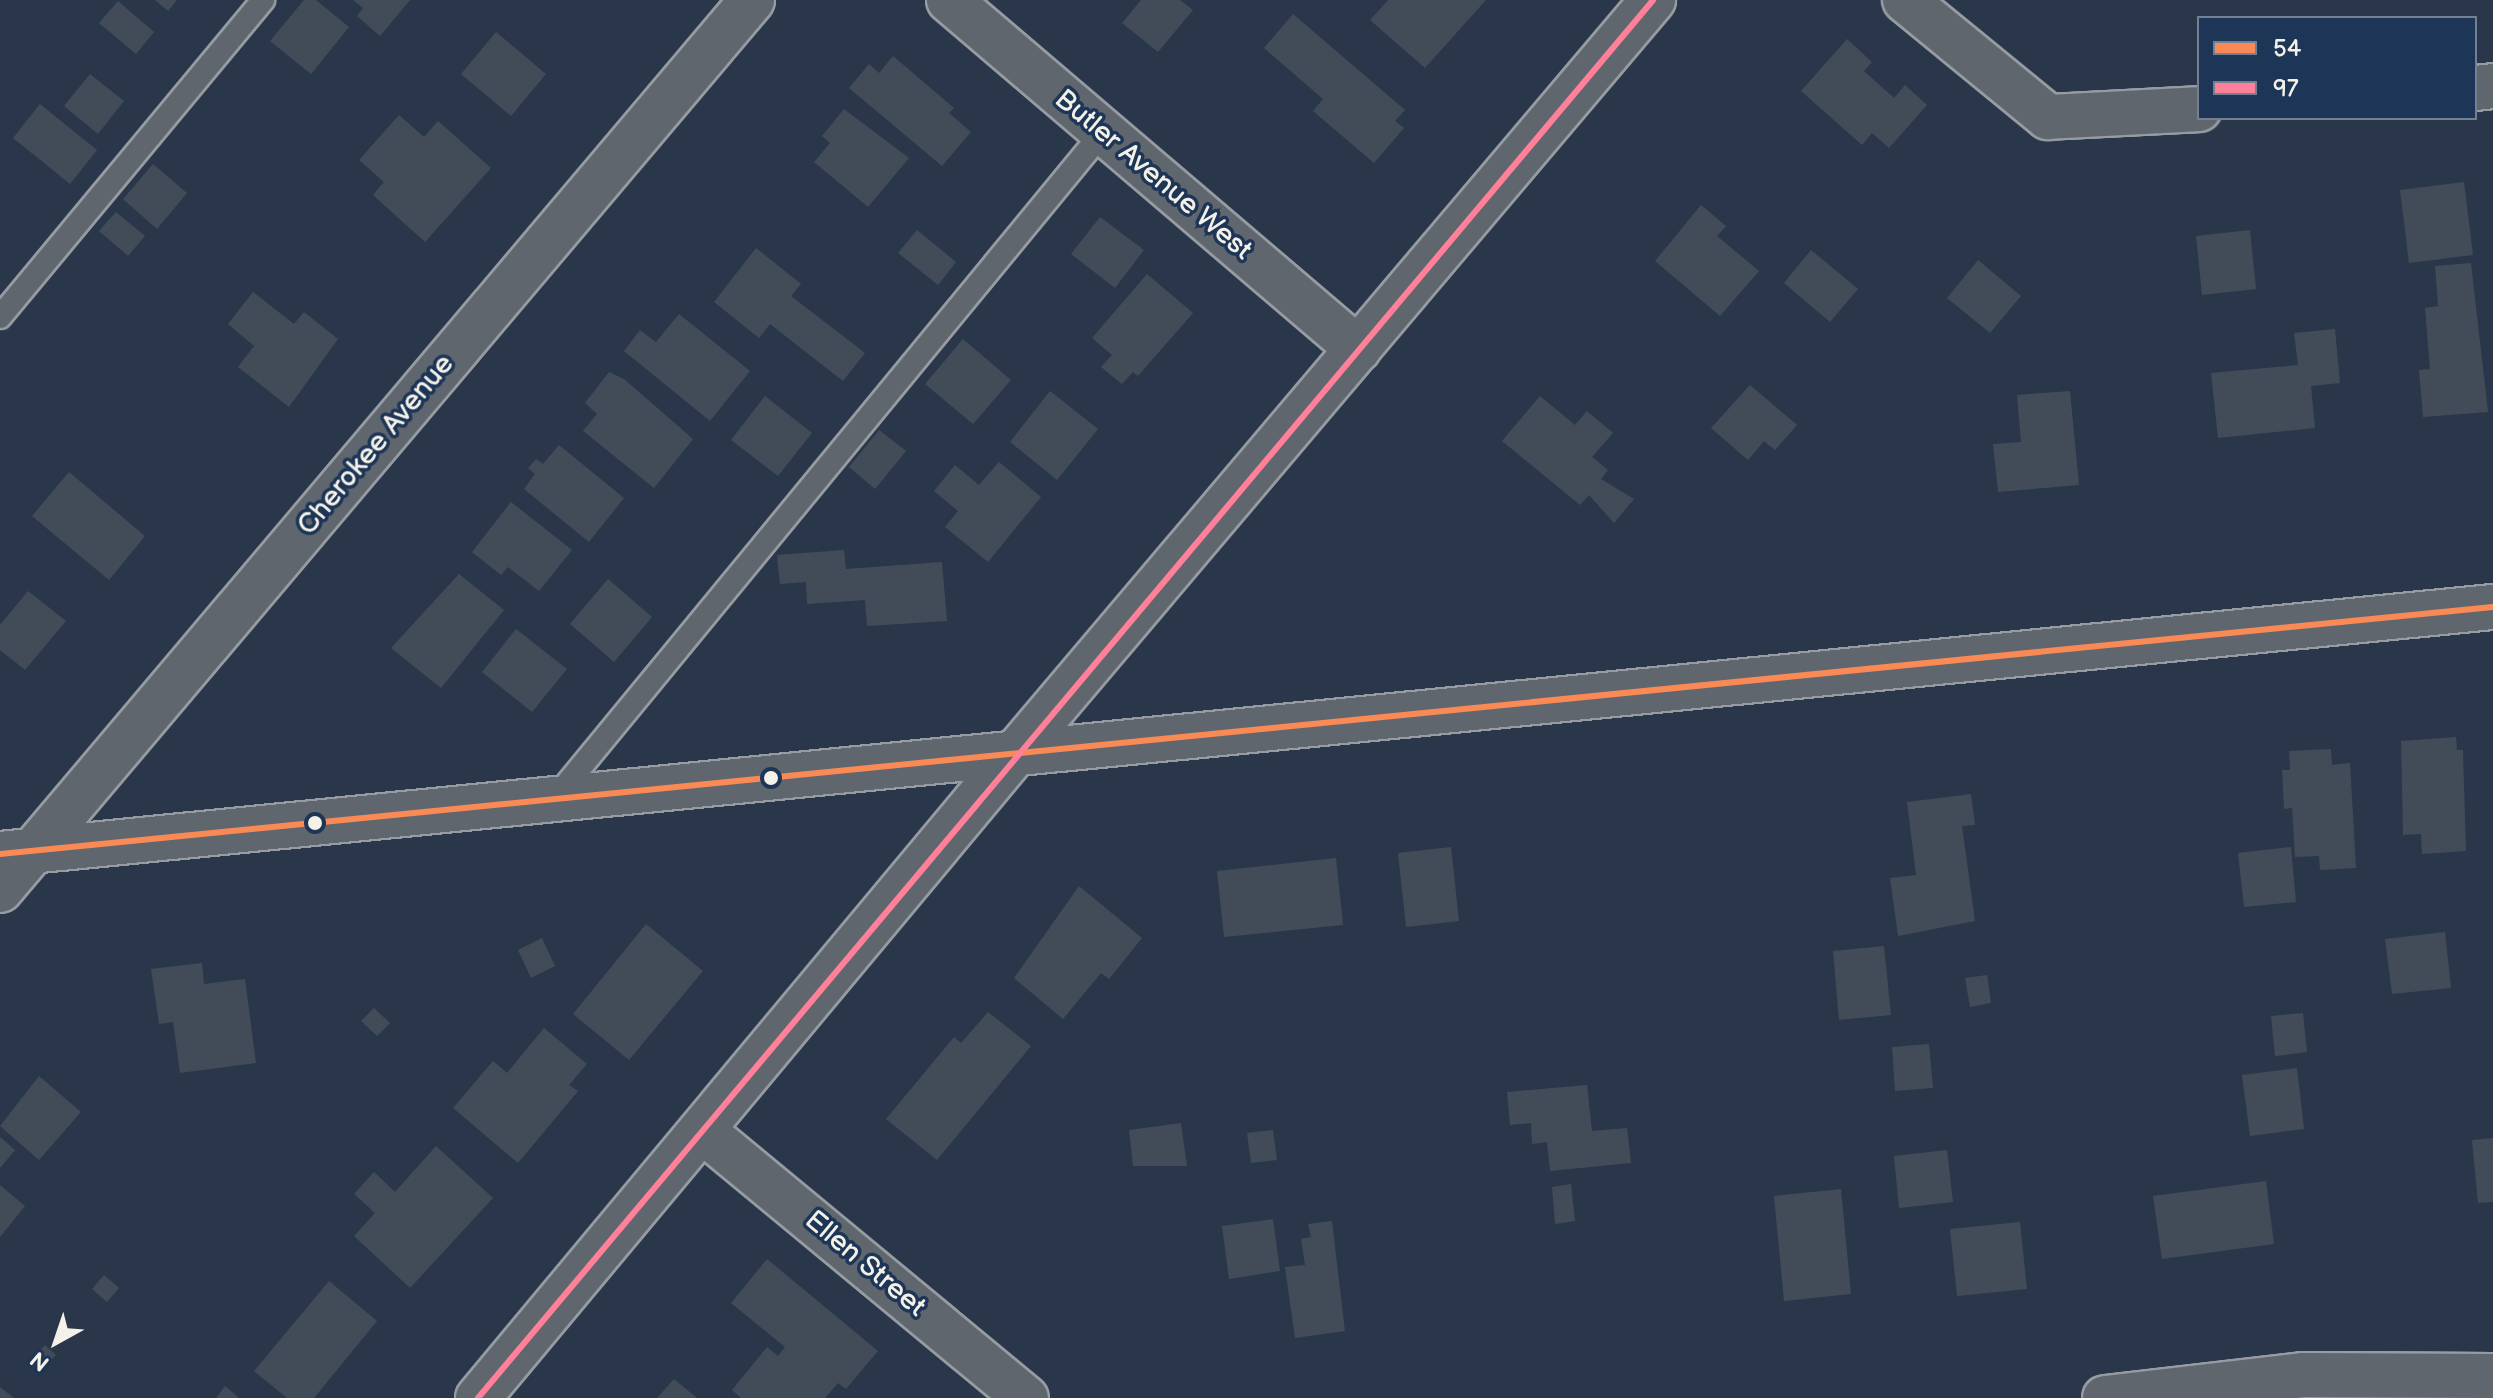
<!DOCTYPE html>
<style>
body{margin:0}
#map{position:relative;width:2493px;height:1398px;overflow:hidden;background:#2a374a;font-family:"Balsamiq Sans",sans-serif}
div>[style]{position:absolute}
.building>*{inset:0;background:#424c59}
.roads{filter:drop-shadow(2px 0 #979ca3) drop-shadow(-2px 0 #979ca3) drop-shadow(0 2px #979ca3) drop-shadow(0 -2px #979ca3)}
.lane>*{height:22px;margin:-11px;padding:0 11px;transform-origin:11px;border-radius:11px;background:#60666e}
.street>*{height:44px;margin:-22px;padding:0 22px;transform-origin:22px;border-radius:22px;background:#60666e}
.secondary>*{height:44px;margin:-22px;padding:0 22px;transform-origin:22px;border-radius:22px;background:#60666e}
.bus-1>*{height:6px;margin:-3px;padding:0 3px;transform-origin:3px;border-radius:3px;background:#f98a56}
.bus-2>*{height:6px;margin:-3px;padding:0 3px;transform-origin:3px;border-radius:3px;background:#ff8098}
.dots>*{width:22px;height:22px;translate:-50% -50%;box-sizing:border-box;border:4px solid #1d3557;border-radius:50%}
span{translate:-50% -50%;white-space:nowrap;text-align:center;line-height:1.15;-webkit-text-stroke:7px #1d3557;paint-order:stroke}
.street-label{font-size:28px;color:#f4f1e8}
.legend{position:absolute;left:2197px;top:16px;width:280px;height:104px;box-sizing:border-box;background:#1d3557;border:2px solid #738091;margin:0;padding:10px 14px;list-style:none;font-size:24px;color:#f4f1e8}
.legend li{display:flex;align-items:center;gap:16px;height:40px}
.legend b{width:40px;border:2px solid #738091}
.north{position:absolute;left:16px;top:1302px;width:80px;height:80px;-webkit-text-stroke:6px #1d3557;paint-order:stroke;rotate:220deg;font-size:22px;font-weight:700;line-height:32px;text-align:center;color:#f4f1e8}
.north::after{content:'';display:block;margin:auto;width:28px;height:36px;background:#f4f1e8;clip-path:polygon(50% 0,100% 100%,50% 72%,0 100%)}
</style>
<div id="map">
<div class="building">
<i style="clip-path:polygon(155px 0,177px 0,168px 11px)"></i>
<i style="clip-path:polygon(304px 0,316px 0,349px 27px,311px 74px,270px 41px)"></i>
<i style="clip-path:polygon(353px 0,410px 0,380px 36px,357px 16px,363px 8px)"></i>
<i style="clip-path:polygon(1141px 0,1180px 0,1193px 10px,1158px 52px,1122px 23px)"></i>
<i style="clip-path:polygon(1388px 0,1486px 0,1425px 68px,1370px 20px)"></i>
<i style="clip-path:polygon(118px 1px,154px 32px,136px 54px,99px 23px)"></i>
<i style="clip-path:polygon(1293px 14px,1405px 110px,1395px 121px,1404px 128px,1374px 163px,1313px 111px,1323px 99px,1264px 48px)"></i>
<i style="clip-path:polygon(496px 32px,546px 74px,511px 116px,461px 74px)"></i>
<i style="clip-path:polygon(1847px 39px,1872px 62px,1864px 71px,1894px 98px,1905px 85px,1927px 105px,1889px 148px,1872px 133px,1862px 145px,1801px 91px)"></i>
<i style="clip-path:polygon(893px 56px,954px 108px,949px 113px,971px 132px,942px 166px,849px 88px,869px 64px,879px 73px)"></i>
<i style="clip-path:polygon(90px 74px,124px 101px,98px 134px,64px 106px)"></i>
<i style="clip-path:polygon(40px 104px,97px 150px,70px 184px,13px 138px)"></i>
<i style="clip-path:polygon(844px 109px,909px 158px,868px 207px,814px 162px,830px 143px,822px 136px)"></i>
<i style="clip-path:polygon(399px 115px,424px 137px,438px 121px,491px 168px,425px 242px,373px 195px,384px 182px,359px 160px)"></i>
<i style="clip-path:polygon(153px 164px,187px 193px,157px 229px,123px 199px)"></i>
<i style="clip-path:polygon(2464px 182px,2473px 255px,2409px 263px,2400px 190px)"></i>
<i style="clip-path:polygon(1701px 205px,1726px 226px,1717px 236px,1759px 271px,1720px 316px,1655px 261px)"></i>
<i style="clip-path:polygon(116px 212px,145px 236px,128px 256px,99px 231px)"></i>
<i style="clip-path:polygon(1100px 217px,1144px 250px,1115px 288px,1071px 254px)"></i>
<i style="clip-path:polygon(917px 230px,956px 262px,938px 285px,898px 253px)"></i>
<i style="clip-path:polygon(2250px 230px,2256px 289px,2202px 295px,2196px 236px)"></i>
<i style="clip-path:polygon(756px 248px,801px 284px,791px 296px,865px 353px,843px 381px,770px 324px,759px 338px,714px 302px)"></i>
<i style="clip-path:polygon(1811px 250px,1858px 289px,1830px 322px,1784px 283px)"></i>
<i style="clip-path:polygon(1978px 260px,2021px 296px,1990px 333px,1947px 298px)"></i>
<i style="clip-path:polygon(2471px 263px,2488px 412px,2423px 417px,2419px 370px,2430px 369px,2425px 308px,2438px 306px,2435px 266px)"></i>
<i style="clip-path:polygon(1147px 274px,1193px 313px,1138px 376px,1133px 372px,1122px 384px,1101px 367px,1112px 355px,1092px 338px)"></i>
<i style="clip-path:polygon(253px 292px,294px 324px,304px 312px,338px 339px,289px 407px,238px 367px,254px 346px,228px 324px)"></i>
<i style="clip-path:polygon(679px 314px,750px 371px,710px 421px,624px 351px,640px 330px,656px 342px)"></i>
<i style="clip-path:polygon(2335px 329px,2340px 383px,2311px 386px,2315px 428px,2218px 438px,2211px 373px,2298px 365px,2294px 333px)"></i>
<i style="clip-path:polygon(963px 339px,1011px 380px,973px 424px,925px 384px)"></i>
<i style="clip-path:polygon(609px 372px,624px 379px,693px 439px,654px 488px,583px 431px,597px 414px,585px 403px)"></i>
<i style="clip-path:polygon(1750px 385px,1797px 425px,1775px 450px,1764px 441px,1748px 460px,1711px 428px)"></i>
<i style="clip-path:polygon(1050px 391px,1098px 429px,1057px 480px,1010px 442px)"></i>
<i style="clip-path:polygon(2070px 391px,2079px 485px,1998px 492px,1993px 444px,2021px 442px,2017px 395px)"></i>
<i style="clip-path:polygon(765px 396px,812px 433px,778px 476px,731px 440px)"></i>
<i style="clip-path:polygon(1540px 396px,1575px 425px,1587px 411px,1613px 433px,1592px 457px,1608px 470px,1601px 479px,1634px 499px,1614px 523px,1589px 495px,1580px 505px,1502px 441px)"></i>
<i style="clip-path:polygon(879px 430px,906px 451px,875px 489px,849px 467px)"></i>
<i style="clip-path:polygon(559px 445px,624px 498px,589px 542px,524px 489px,535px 474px,528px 468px,536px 459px,543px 464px)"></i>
<i style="clip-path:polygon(999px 462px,1041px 497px,988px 562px,945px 527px,958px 511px,934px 491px,955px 465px,979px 485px)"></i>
<i style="clip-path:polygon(69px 472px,145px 536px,109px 580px,32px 516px)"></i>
<i style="clip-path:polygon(511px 502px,572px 550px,539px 591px,508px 567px,501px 575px,472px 552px)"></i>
<i style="clip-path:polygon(844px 550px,846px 569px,942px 562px,947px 621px,867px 626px,865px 600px,807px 604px,806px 582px,780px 584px,777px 555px)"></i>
<i style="clip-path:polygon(459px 574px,504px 610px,441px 688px,391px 648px)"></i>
<i style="clip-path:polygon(608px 579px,652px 617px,614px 662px,570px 624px)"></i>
<i style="clip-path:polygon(28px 591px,66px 621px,25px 670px,0 650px,0 625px)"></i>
<i style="clip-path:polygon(516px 629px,567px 669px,532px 712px,482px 672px)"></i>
<i style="clip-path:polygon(2456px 737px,2457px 750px,2463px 750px,2466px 851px,2422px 854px,2421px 834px,2403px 835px,2401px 741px)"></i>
<i style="clip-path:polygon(2331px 749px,2332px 765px,2350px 763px,2356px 868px,2320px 870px,2319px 856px,2295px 857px,2292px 808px,2284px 809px,2282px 770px,2290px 770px,2289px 751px)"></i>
<i style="clip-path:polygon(1971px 794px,1975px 825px,1962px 826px,1975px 921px,1898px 936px,1890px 878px,1916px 875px,1907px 802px)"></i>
<i style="clip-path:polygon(1451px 847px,1459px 921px,1406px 927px,1398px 853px)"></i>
<i style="clip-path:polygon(2291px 847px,2296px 902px,2244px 907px,2238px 853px)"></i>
<i style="clip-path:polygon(1336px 858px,1343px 925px,1224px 937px,1217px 871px)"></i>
<i style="clip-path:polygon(1079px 886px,1142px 938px,1109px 979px,1101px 973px,1063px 1019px,1014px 978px)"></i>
<i style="clip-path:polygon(646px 924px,703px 971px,629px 1060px,573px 1014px)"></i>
<i style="clip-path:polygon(2445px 932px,2451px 988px,2392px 994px,2385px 939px)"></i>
<i style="clip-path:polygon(542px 938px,555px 966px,531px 978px,518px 950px)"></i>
<i style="clip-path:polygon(1884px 946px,1891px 1015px,1839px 1020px,1833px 951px)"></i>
<i style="clip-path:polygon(202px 963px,204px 984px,245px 979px,256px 1063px,180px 1073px,173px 1022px,159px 1024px,151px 969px)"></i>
<i style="clip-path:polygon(1987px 975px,1991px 1003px,1970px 1007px,1965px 978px)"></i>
<i style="clip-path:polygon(374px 1008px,390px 1023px,377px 1036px,361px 1021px)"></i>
<i style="clip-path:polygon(988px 1012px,1031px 1046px,937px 1160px,886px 1119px,954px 1037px,961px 1043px)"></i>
<i style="clip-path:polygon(2303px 1013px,2307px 1052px,2275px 1056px,2271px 1016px)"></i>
<i style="clip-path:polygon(544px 1028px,587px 1064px,569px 1085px,578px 1091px,518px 1163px,453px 1108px,493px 1061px,507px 1073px)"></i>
<i style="clip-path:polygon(1929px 1044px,1933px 1088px,1895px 1091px,1892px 1047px)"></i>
<i style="clip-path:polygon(2297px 1068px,2304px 1129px,2250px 1136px,2242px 1075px)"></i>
<i style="clip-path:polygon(39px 1076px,81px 1112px,39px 1160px,0 1126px)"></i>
<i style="clip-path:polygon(1587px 1085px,1592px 1131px,1627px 1128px,1631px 1163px,1550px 1171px,1547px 1142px,1532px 1144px,1531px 1123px,1510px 1125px,1507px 1092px)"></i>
<i style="clip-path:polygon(1181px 1123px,1187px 1166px,1133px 1166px,1129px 1130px)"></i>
<i style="clip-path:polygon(1273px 1130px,1277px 1160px,1251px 1163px,1247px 1133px)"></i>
<i style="clip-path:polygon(0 1137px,15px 1150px,0 1168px)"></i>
<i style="clip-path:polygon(2493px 1138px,2493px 1202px,2478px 1203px,2472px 1140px)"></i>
<i style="clip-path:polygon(436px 1146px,493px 1198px,410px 1288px,354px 1236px,375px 1213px,354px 1194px,374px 1172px,395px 1192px)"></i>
<i style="clip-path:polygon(1947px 1150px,1953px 1202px,1899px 1208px,1894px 1156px)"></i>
<i style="clip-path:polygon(2266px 1181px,2274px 1244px,2162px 1259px,2153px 1196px)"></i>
<i style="clip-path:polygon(1571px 1184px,1575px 1221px,1555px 1224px,1552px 1187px)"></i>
<i style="clip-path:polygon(0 1185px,25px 1206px,0 1237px)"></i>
<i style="clip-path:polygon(1841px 1189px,1851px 1294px,1784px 1301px,1774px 1196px)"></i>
<i style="clip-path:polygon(1273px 1219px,1280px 1271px,1229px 1279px,1222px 1226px)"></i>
<i style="clip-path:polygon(1332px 1221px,1345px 1331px,1295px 1338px,1285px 1267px,1305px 1265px,1301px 1239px,1311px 1237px,1308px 1224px)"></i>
<i style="clip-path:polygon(2020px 1222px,2027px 1289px,1957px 1296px,1950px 1229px)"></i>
<i style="clip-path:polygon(767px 1259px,878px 1351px,846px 1389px,838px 1383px,825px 1398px,741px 1398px,732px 1390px,767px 1347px,778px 1356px,785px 1347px,731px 1303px)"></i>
<i style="clip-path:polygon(104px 1275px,119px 1288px,107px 1302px,92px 1289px)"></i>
<i style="clip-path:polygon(329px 1281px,377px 1321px,314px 1398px,287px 1398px,254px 1371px)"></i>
<i style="clip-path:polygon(45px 1345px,56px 1355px,45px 1366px,34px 1357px)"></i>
<i style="clip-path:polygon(674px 1379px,697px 1398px,657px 1398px)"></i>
<i style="clip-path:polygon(225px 1386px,239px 1398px,216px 1398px)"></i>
<i style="clip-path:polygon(0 1387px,14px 1398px,0 1398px)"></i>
</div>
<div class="roads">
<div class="lane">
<i style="left:0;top:317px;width:412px;rotate:-50.3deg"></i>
<i style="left:556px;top:797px;width:861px;rotate:-50.56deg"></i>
</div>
<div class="street">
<i style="left:1905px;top:0;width:185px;rotate:39.3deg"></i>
<i style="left:2048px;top:117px;width:151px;rotate:-3deg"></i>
<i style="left:2475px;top:88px;width:18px;rotate:-6deg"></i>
<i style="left:0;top:890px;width:1165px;rotate:-49.8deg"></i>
<i style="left:703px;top:1131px;width:419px;rotate:39.6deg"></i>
<i style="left:478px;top:1398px;width:844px;rotate:-50.19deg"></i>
</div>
<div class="secondary">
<i style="left:949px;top:0;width:538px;rotate:40.47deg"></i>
<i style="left:1018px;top:750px;width:983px;rotate:-49.75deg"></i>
<i style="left:0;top:854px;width:2505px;rotate:-5.66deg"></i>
<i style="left:2105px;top:1398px;width:199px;rotate:-6.6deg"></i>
<i style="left:2303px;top:1375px;width:190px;rotate:0.3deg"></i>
</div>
</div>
<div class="bus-1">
<i style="left:0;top:854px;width:2505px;rotate:-5.66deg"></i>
</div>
<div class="bus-2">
<i style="left:478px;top:1398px;width:1826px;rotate:-49.95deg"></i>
</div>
<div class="dots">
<i style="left:771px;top:778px;background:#f4f1e8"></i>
<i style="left:315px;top:823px;background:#f4f1e8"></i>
</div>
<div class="street-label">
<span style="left:1153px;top:175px;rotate:40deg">Butler Avenue West</span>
<span style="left:376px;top:445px;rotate:-50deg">Cherokee Avenue</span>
<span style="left:865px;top:1264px;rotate:40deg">Ellen Street</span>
</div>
<ul class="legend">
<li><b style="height:10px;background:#f98a56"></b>54</li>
<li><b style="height:10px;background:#ff8098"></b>97</li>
</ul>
<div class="north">N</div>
</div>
